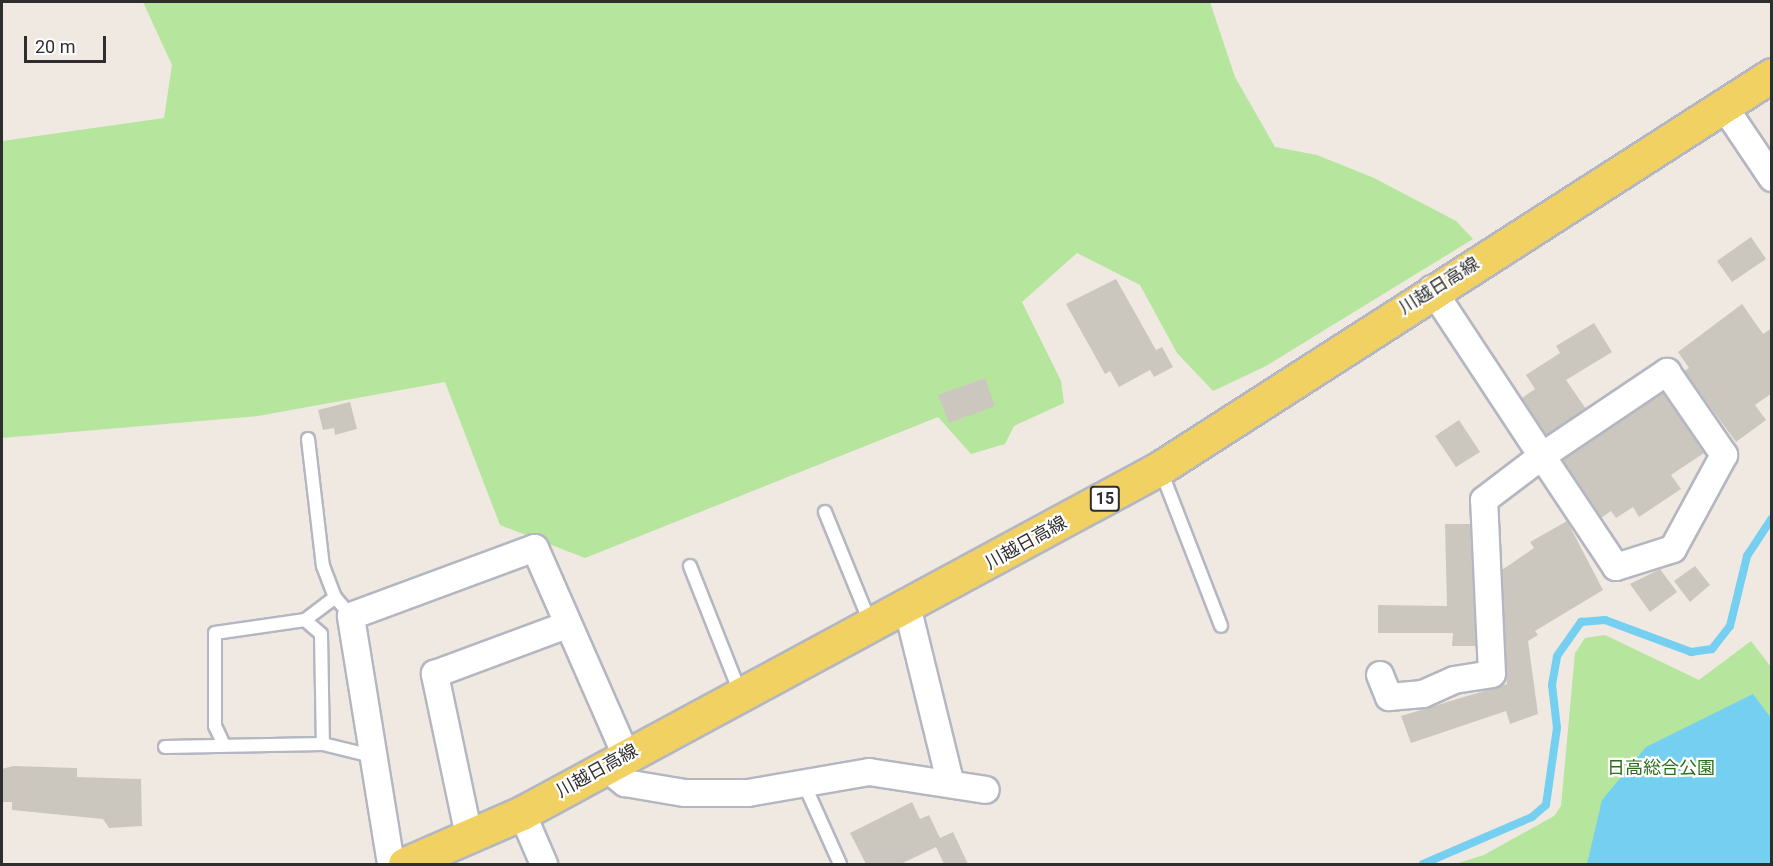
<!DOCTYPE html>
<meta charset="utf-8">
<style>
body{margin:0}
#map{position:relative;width:1773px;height:866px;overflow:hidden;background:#efe9e1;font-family:Roboto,"Noto Sans JP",sans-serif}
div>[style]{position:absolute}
.green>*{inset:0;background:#b6e59e}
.water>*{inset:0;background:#75cff0}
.stream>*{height:8px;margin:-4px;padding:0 4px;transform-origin:4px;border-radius:4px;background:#75cff0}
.building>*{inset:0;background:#cbc7bf}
.roads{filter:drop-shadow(2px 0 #b4b7c1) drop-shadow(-2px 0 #b4b7c1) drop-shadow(0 2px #b4b7c1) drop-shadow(0 -2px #b4b7c1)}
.lane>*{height:12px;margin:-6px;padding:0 6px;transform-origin:6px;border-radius:6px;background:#fff}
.street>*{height:26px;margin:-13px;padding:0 13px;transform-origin:13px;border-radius:13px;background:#fff}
.primary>*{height:33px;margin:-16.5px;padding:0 16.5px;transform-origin:16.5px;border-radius:16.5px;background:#f2d163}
span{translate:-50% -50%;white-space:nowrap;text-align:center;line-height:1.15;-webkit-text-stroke:4.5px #fff;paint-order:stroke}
.shield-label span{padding:2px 4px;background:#fff;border:2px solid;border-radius:4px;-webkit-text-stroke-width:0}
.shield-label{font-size:16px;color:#2e2e2e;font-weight:700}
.street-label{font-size:18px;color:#2e2e2e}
.park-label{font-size:18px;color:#2c6e1b}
.frame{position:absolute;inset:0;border:3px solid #2e2e2e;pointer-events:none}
.scale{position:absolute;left:24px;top:36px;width:82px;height:27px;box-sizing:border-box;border:3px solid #2e2e2e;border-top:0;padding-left:8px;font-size:18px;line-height:21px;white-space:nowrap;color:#2e2e2e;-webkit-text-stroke:4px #fff;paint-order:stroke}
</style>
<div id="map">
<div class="green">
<i style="clip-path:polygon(143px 2px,1210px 2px,1235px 77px,1275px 147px,1317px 155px,1374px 178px,1456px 221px,1473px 239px,1266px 366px,1213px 391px,1177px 353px,1140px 285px,1077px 253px,1022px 302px,1061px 381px,1064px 403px,1014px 426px,1005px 444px,971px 454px,938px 417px,585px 558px,500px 525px,445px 382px,258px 416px,2px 438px,2px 141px,164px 118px,172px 65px)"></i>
<i style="clip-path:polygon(1605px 635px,1699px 680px,1751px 641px,1771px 667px,1771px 864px,1455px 864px,1484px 855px,1554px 816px,1561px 806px,1575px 653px,1585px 638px)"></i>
</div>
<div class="water">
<i style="clip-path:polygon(1753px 694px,1771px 718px,1771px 864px,1587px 864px,1602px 800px,1646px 747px)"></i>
</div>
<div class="stream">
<i style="left:1423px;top:864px;width:119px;rotate:-23.3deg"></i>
<i style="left:1532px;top:817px;width:18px;rotate:-41deg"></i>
<i style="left:1546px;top:805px;width:78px;rotate:-81.9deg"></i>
<i style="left:1557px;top:728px;width:43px;rotate:-96.6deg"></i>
<i style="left:1552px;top:685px;width:29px;rotate:-80deg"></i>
<i style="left:1557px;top:656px;width:42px;rotate:-54.8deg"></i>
<i style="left:1581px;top:622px;width:24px;rotate:-5deg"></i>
<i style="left:1605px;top:620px;width:92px;rotate:20.4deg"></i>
<i style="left:1691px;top:652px;width:21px;rotate:-8deg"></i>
<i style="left:1712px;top:649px;width:29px;rotate:-52deg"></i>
<i style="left:1730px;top:626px;width:72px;rotate:-76.3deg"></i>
<i style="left:1747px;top:556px;width:45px;rotate:-56.7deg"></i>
</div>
<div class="building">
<i style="clip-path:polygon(1751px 237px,1766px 259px,1732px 282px,1717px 261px)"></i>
<i style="clip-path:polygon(1116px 279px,1156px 350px,1162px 347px,1173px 367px,1154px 377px,1150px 370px,1119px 387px,1110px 371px,1105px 374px,1066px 304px)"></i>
<i style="clip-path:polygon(1742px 304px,1763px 334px,1772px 328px,1772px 393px,1755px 405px,1766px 420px,1736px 442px,1684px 371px,1689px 368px,1678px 352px)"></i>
<i style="clip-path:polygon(1594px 323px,1612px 352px,1566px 380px,1586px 409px,1546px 435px,1522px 398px,1535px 389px,1526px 375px,1560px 353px,1556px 346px)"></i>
<i style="clip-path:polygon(985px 378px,995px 406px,949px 423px,938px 395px)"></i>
<i style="clip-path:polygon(1663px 393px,1704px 453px,1671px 475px,1681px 489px,1639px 517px,1633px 507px,1616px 518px,1611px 511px,1601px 518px,1563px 460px)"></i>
<i style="clip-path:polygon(350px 402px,357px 429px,335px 435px,334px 428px,323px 430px,318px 410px)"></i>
<i style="clip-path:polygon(1459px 420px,1480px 452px,1456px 467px,1435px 436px)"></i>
<i style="clip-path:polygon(1567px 521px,1603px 590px,1535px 631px,1538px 635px,1528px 641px,1538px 714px,1510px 724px,1506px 711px,1411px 743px,1401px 716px,1507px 684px,1502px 570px,1534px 548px,1530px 542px)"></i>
<i style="clip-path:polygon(1445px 524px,1470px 524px,1476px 646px,1452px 646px,1453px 633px,1378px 633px,1378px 605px,1447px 606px)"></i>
<i style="clip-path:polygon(1695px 566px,1710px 585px,1690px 602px,1674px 581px)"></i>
<i style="clip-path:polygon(1660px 569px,1677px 592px,1650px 612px,1630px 584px)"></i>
<i style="clip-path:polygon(13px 766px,77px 768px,77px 777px,141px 779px,142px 826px,109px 828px,103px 819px,12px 810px,12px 802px,2px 802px,2px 769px)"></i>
<i style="clip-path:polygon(912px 802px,920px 819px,929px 815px,940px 838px,953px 832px,968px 864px,944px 864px,936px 847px,901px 864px,866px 864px,850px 833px)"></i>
</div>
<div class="roads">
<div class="lane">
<i style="left:308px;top:439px;width:128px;rotate:83.3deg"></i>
<i style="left:323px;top:566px;width:33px;rotate:69deg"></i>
<i style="left:335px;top:597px;width:25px;rotate:50deg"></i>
<i style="left:1161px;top:471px;width:166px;rotate:68.8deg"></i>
<i style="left:825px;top:512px;width:119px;rotate:67.8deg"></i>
<i style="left:690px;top:566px;width:136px;rotate:68.4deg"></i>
<i style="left:305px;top:620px;width:21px;rotate:41deg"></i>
<i style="left:321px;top:634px;width:110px;rotate:89deg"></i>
<i style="left:223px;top:743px;width:19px;rotate:-115deg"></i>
<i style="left:215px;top:726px;width:93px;rotate:-90deg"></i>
<i style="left:215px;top:633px;width:91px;rotate:-8.2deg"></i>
<i style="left:305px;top:620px;width:38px;rotate:-37deg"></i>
<i style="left:165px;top:747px;width:158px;rotate:-1.1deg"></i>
<i style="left:323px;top:744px;width:50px;rotate:13.8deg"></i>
<i style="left:805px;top:786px;width:85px;rotate:65.8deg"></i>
</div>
<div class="street">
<i style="left:1723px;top:105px;width:88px;rotate:56.1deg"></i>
<i style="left:907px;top:606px;width:180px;rotate:76.2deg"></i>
<i style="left:1380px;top:675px;width:24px;rotate:68deg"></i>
<i style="left:1389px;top:697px;width:34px;rotate:-5deg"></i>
<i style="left:1423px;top:694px;width:34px;rotate:-24deg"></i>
<i style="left:1454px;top:680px;width:38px;rotate:-9deg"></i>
<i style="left:1492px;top:674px;width:174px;rotate:-92.6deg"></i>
<i style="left:1484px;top:500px;width:73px;rotate:-37.2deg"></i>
<i style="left:1542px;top:456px;width:151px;rotate:-33.9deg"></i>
<i style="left:1667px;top:372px;width:101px;rotate:55.5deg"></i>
<i style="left:1724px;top:455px;width:107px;rotate:118.5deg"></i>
<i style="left:1673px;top:549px;width:60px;rotate:162.5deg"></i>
<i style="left:1616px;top:567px;width:133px;rotate:-123.7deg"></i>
<i style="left:1542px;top:456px;width:200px;rotate:-123.4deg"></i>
<i style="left:605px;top:767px;width:26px;rotate:39deg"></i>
<i style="left:625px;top:783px;width:61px;rotate:9.5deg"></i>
<i style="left:685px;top:793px;width:63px"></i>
<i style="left:748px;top:793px;width:123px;rotate:-9.8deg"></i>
<i style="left:869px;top:772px;width:118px;rotate:8.7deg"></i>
<i style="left:522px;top:813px;width:56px;rotate:66.7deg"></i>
<i style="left:469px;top:836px;width:166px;rotate:-101.9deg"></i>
<i style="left:435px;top:674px;width:141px;rotate:-20.4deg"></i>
<i style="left:391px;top:864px;width:251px;rotate:-99.2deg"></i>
<i style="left:351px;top:616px;width:196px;rotate:-20.3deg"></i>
<i style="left:535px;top:548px;width:226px;rotate:66.3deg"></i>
</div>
<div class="primary">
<i style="left:405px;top:864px;width:128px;rotate:-23.6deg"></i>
<i style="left:522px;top:813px;width:725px;rotate:-28.4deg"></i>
<i style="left:1160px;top:468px;width:727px;rotate:-32.71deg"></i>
</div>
</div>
<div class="shield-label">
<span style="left:1105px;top:499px">15</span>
</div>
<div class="street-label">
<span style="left:1439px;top:286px;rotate:-32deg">川越日高線</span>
<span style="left:1026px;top:543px;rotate:-29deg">川越日高線</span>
<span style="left:597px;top:771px;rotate:-29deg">川越日高線</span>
</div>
<div class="park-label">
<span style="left:1661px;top:768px">日高総合公園</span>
</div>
<div class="frame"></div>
<div class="scale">20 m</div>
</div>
